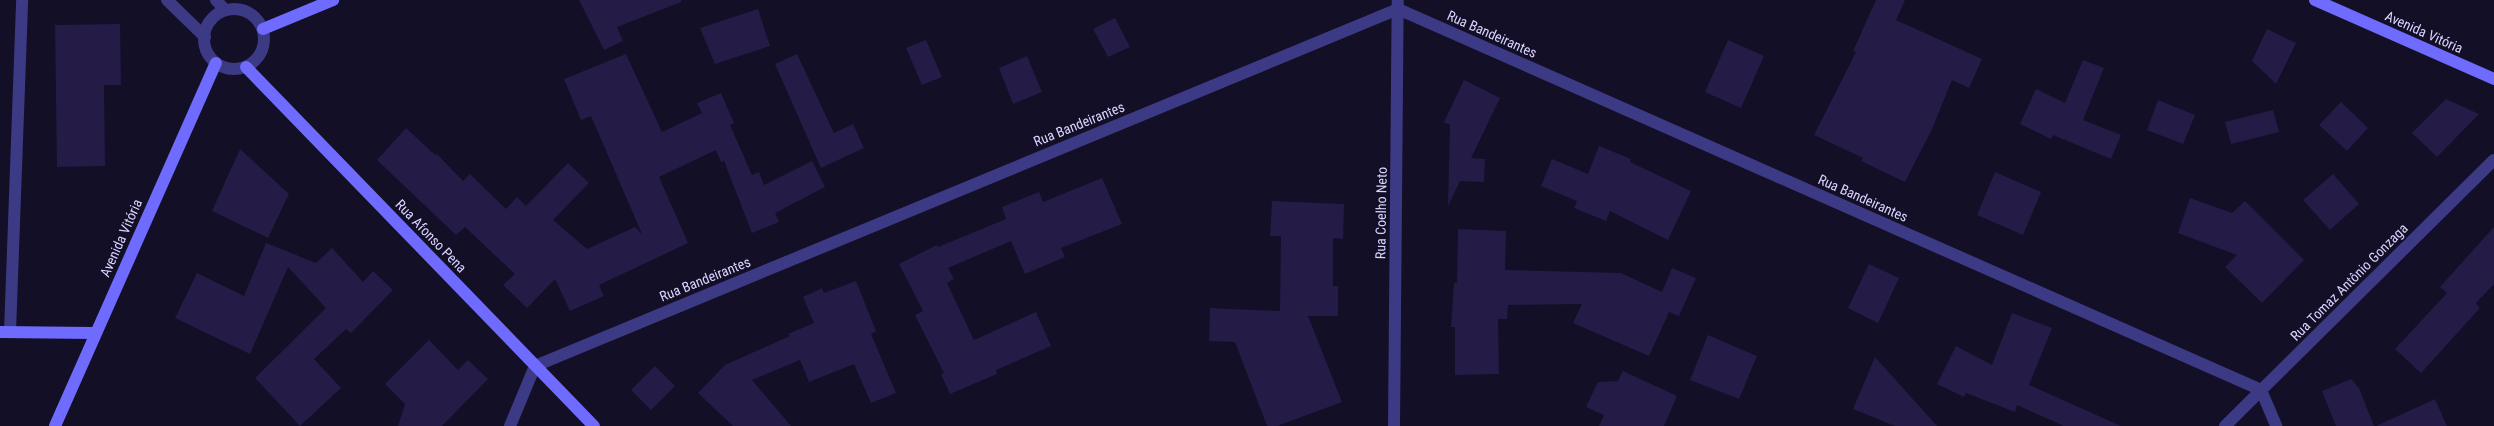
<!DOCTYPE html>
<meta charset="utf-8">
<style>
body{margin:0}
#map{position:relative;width:2494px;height:426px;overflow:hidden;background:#130f26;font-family:"Roboto Condensed",sans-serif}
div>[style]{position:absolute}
.building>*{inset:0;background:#241b47}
.street>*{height:12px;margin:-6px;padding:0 6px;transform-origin:6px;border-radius:6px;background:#3d3a85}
.street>.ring{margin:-6px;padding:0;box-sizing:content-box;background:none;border:12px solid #3d3a85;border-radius:50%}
.secondary>*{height:12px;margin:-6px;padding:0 6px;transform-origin:6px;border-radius:6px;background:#6f6bff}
span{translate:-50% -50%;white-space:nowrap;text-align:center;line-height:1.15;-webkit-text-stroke:4px #130f26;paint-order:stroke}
.street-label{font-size:14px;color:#d9d4ff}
</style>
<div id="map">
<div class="building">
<i style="clip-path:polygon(579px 0,681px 0,681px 2px,617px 27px,623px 41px,604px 50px)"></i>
<i style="clip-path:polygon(1876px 0,1905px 0,1896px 20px,1982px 59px,1969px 88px,1952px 80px,1932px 129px,1905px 182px,1861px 161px,1863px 158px,1814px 135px,1856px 52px,1853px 51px)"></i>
<i style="clip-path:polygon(758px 9px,770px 46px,715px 64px,700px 28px)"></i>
<i style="clip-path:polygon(1115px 18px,1130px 47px,1108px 57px,1093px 29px)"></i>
<i style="clip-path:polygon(120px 24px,121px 85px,104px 85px,105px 166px,57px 167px,55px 25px)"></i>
<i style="clip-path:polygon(2267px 29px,2296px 43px,2276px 84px,2252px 61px)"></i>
<i style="clip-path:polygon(926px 40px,942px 77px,922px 85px,906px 48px)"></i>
<i style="clip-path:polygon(1728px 40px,1764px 56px,1741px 108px,1705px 92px)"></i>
<i style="clip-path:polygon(626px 54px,662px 132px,702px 113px,697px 103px,721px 93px,734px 123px,730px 125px,752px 175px,759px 172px,764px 185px,812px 161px,825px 187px,775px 213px,779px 222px,752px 233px,724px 161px,721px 162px,716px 150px,659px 177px,688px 243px,599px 285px,604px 296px,570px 311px,555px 279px,527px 308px,503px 285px,515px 274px,465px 227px,456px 235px,377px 160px,406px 128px,435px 155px,437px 154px,463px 181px,470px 174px,506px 209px,517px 197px,526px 206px,568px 163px,589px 183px,553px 220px,587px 249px,635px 227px,642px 234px,591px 116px,581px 120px,564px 79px)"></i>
<i style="clip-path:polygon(797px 54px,834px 133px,853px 124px,864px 148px,821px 168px,775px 64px)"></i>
<i style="clip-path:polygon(1027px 56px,1042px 92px,1013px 104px,999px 68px)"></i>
<i style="clip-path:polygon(2083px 60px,2104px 68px,2083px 120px,2121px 135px,2111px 159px,2053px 135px,2051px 139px,2020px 124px,2036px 89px,2065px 103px)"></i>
<i style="clip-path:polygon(1464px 80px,1500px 98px,1471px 158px,1485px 159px,1484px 182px,1460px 181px,1448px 206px,1450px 125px,1444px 122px)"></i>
<i style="clip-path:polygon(2446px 99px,2479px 114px,2437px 157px,2412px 133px)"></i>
<i style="clip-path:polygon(2158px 100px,2195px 115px,2183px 144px,2147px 130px)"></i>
<i style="clip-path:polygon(2341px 102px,2368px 128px,2347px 151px,2319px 125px)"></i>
<i style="clip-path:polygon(2273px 110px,2279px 132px,2231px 144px,2225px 122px)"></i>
<i style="clip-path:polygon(1599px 146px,1631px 159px,1630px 162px,1691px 191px,1668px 240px,1610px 211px,1606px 221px,1574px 208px,1577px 201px,1541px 186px,1552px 159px,1588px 174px)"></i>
<i style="clip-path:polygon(240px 149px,289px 194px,268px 238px,212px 211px)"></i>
<i style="clip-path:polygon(1995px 172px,2041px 192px,2023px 235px,1977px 215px)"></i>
<i style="clip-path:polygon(2333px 174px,2359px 204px,2330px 230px,2303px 200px)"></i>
<i style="clip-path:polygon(1102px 178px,1122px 224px,1061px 248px,1065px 257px,1025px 274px,1011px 241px,948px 268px,954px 279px,947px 283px,974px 340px,1036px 312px,1051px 346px,996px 370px,997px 374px,950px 394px,941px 374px,944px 373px,915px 315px,923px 311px,899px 264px,937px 245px,938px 247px,1006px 219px,1002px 207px,1039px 192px,1043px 202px)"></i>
<i style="clip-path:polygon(2190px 198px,2232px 213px,2245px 201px,2304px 260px,2262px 303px,2225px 267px,2237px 255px,2178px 233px)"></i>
<i style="clip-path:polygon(1272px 201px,1344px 204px,1343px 239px,1333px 238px,1333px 286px,1338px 286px,1338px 316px,1308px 316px,1342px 402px,1277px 426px,1267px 426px,1235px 342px,1209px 341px,1210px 308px,1280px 311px,1281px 236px,1270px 236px)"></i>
<i style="clip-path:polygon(2494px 227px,2494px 284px,2476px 303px,2480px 308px,2421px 373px,2395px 349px,2447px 293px,2440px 287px)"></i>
<i style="clip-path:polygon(1458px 229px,1506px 231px,1505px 270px,1621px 273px,1662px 292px,1672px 268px,1696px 278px,1679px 316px,1669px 312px,1649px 356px,1573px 323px,1582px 304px,1508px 305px,1507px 319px,1498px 319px,1499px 374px,1455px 375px,1455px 327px,1451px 327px,1454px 283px,1457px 283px)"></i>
<i style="clip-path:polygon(264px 242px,316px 263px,332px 248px,363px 282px,373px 271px,393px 290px,351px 333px,346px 329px,314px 359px,341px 388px,300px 426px,255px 378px,326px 308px,288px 267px,250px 354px,175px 318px,197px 273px,244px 296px,266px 243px)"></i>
<i style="clip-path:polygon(1869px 264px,1899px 278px,1878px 323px,1848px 308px)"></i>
<i style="clip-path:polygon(856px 281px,876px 331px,871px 334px,896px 393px,871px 403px,854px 364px,809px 382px,800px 360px,752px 380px,791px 426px,733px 426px,698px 393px,725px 365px,790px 336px,788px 334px,814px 323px,803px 297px,822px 288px,824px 293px)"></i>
<i style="clip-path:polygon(2012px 313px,2052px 328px,2029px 385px,2121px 426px,2064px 426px,2017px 405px,2015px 412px,1966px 393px,1964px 397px,1937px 384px,1956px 346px,1992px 365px)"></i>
<i style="clip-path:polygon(1708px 335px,1757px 356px,1739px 399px,1690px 380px)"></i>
<i style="clip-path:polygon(429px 340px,458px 370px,468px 360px,488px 379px,442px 426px,398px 426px,405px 404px,385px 384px)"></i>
<i style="clip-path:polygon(1875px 357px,1937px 426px,1895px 426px,1853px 409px)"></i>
<i style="clip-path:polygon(655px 366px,675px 386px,651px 410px,631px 390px)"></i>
<i style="clip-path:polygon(1623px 371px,1677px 396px,1664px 426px,1599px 426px,1604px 415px,1586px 407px,1598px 382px,1618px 381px)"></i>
<i style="clip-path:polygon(2351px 379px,2359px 388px,2374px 426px,2336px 426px,2322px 391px)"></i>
<i style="clip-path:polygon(2435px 399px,2447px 426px,2376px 426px)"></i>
</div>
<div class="street">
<i style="left:167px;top:0;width:53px;rotate:44.2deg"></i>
<i style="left:216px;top:0;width:13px;rotate:48deg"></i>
<i class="ring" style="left:204px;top:9px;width:48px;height:48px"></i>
<i style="left:10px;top:332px;width:332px;rotate:-87.9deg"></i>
<i style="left:510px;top:426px;width:65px;rotate:-67.4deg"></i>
<i style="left:535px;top:366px;width:934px;rotate:-22.47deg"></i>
<i style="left:1398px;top:9px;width:943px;rotate:23.82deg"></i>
<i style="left:2261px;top:390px;width:39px;rotate:67deg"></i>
<i style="left:1394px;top:426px;width:426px;rotate:-89.5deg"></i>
<i style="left:2225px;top:426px;width:378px;rotate:-44.7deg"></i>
</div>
<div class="secondary">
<i style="left:2315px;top:0;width:196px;rotate:23.8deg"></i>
<i style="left:263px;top:29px;width:76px;rotate:-22.5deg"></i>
<i style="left:246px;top:67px;width:500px;rotate:45.9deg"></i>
<i style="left:0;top:332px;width:94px;rotate:0.6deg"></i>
<i style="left:55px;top:426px;width:397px;rotate:-66.1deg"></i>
</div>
<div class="street-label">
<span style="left:2424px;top:32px;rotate:24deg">Avenida Vitória</span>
<span style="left:1492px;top:34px;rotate:24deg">Rua Bandeirantes</span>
<span style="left:1079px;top:124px;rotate:-22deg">Rua Bandeirantes</span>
<span style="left:1863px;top:198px;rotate:24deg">Rua Bandeirantes</span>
<span style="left:1381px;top:213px;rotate:-89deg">Rua Coelho Neto</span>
<span style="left:431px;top:236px;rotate:46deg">Rua Afonso Pena</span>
<span style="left:121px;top:238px;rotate:-66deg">Avenida Vitória</span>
<span style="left:705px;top:279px;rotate:-22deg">Rua Bandeirantes</span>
<span style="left:2349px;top:282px;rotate:-45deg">Rua Tomaz Antônio Gonzaga</span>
</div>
</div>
